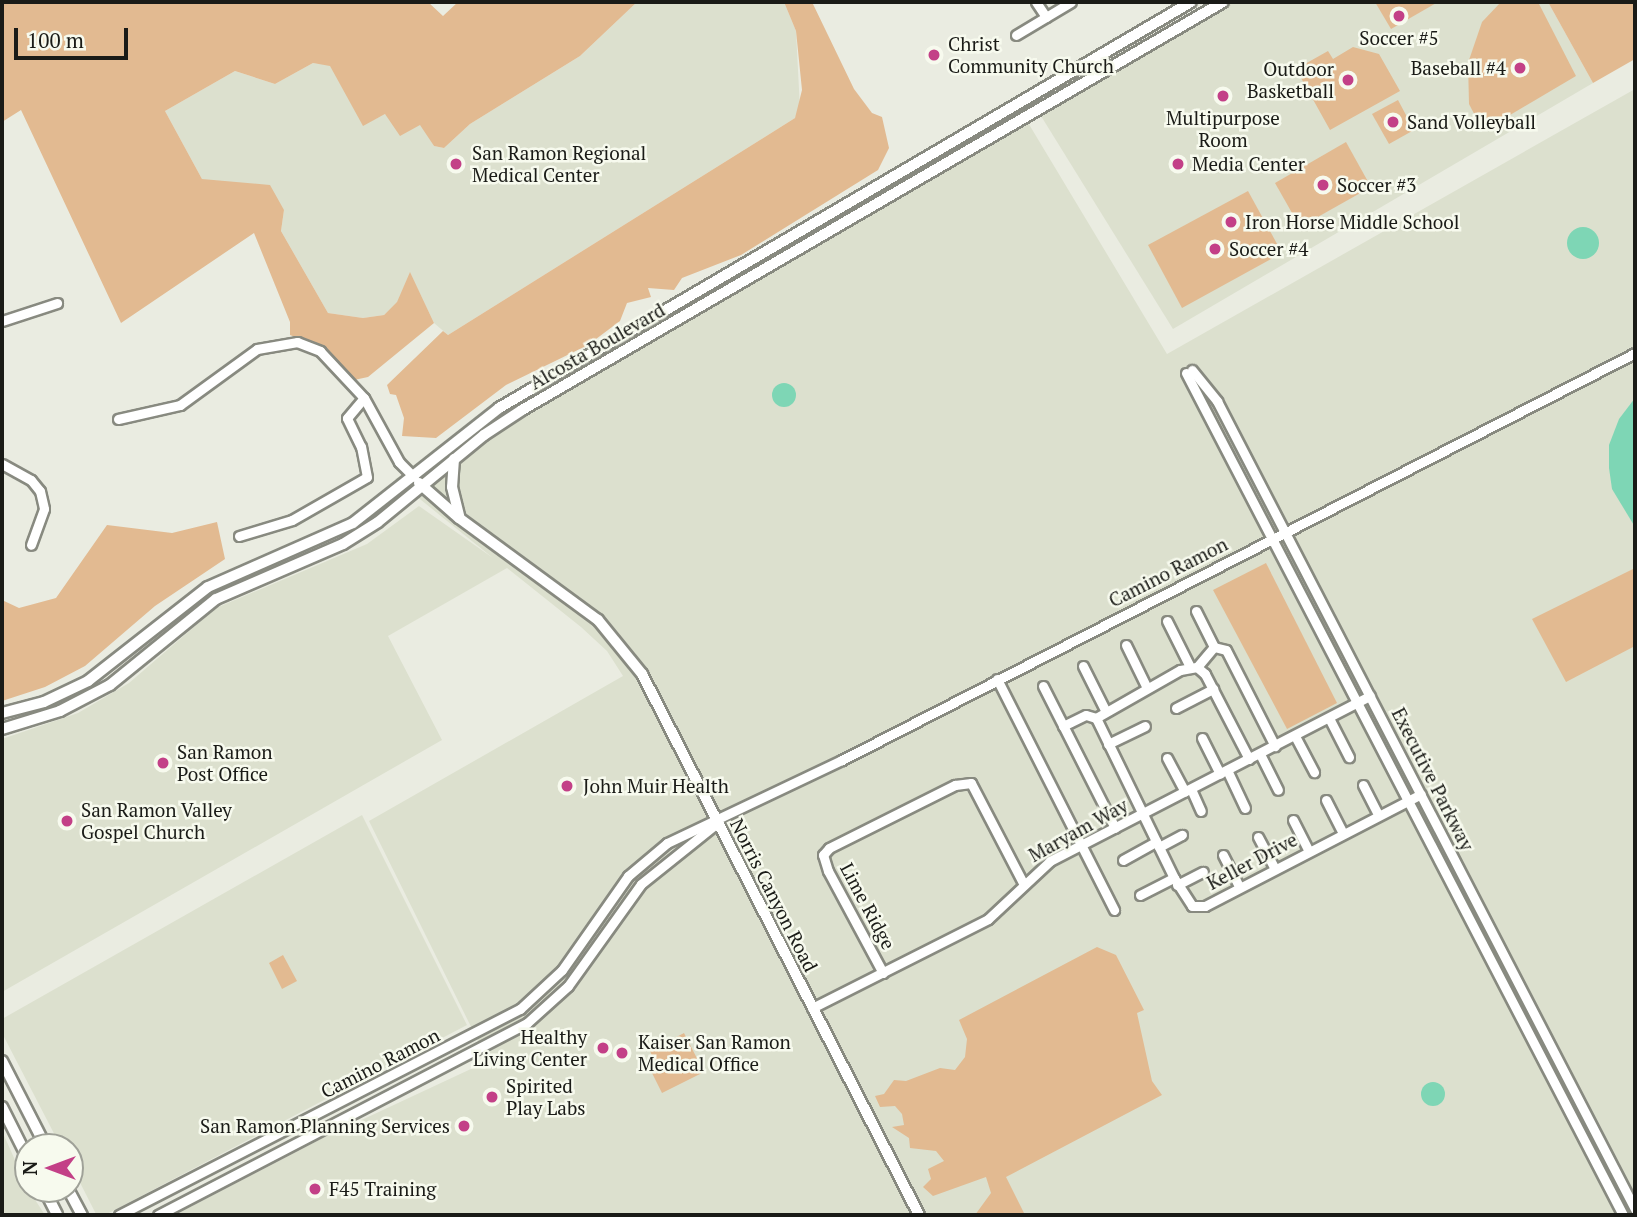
<!DOCTYPE html>
<style>
body{margin:0}
#map{position:relative;width:1637px;height:1217px;overflow:hidden;background:#eaece1;font-family:"PT Serif",serif}
div>[style]{position:absolute}
.built>*{inset:0;background:#dce0ce}
.green>*{inset:0;background:#e2ba91}
.water>*{inset:0;background:#7ed6b5}
.round{border-radius:50%}
.roads{filter:drop-shadow(2px 0 #888a80) drop-shadow(-2px 0 #888a80) drop-shadow(0 2px #888a80) drop-shadow(0 -2px #888a80)}
.minor>*{height:9px;margin:-4.5px;padding:0 4.5px;transform-origin:4.5px;border-radius:4.5px;background:#fff}
.major>*{height:10px;margin:-5px;padding:0 5px;transform-origin:5px;border-radius:5px;background:#fff}
.dots>*{width:19px;height:19px;translate:-50% -50%;box-sizing:border-box;border:4px solid #f7faee;border-radius:50%}
span{translate:-50% -50%;white-space:nowrap;text-align:center;line-height:1.15;-webkit-text-stroke:5px #f7faee;paint-order:stroke}
.poi-label{font-size:19px;color:#1a1b17}
.left{translate:0 -50%;text-align:left}
.right{translate:-100% -50%;text-align:right}
.street-label{font-size:19px;color:#1a1b17}
.frame{position:absolute;inset:0;border:4px solid #1a1b17;pointer-events:none}
.north{position:absolute;left:14px;top:1133px;width:70px;height:70px;box-sizing:border-box;background:#f7faee;border:2px solid #9fa198;border-radius:50%;rotate:270deg;font-size:19px;font-weight:700;line-height:28px;text-align:center;color:#1a1b17}
.north::after{content:'';display:block;margin:auto;width:24px;height:32px;background:#c34087;clip-path:polygon(50% 0,100% 100%,50% 72%,0 100%)}
.scale{position:absolute;left:14px;top:28px;width:114px;height:32px;box-sizing:border-box;border:4px solid #1a1b17;border-top:0;padding-left:9px;font-size:21px;line-height:24px;white-space:nowrap;color:#1a1b17;-webkit-text-stroke:5px #f7faee;paint-order:stroke}
</style>
<div id="map">
<div class="built">
<i style="clip-path:polygon(637px 2px,784px 2px,796px 31px,800px 109px,795px 118px,448px 335px,434px 323px,410px 273px,397px 303px,384px 315px,363px 318px,328px 313px,281px 231px,284px 210px,202px 179px,165px 111px,235px 71px,275px 84px,313px 63px,330px 65px,363px 125px,385px 114px,421px 125px,434px 146px,444px 148px,470px 124px,580px 56px)"></i>
<i style="clip-path:polygon(1234px 2px,1548px 2px,1593px 83px,1173px 329px,1041px 116px)"></i>
<i style="clip-path:polygon(1635px 89px,1635px 1215px,175px 1215px,323px 1138px,488px 1061px,369px 821px,623px 676px,607px 651px,581px 627px,507px 568px,388px 636px,442px 740px,2px 992px,2px 739px,78px 713px,129px 683px,216px 608px,367px 544px,419px 506px,493px 558px,395px 479px,1021px 111px,1167px 354px)"></i>
<i style="clip-path:polygon(362px 815px,467px 1025px,105px 1215px,96px 1214px,70px 1163px,70px 1147px,61px 1147px,2px 1033px,2px 1019px)"></i>
<i style="clip-path:polygon(2px 1131px,28px 1189px,45px 1215px,2px 1215px)"></i>
</div>
<div class="green">
<i style="clip-path:polygon(2px 2px,428px 2px,443px 16px,458px 2px,637px 2px,580px 56px,470px 124px,444px 148px,434px 146px,420px 125px,400px 136px,385px 114px,363px 126px,330px 66px,313px 63px,275px 84px,235px 71px,165px 111px,202px 179px,270px 185px,284px 210px,281px 231px,328px 313px,363px 318px,384px 315px,397px 302px,410px 272px,434px 323px,368px 377px,354px 380px,327px 350px,290px 335px,290px 322px,254px 233px,121px 323px,21px 110px,2px 122px)"></i>
<i style="clip-path:polygon(784px 2px,812px 2px,854px 89px,872px 113px,882px 117px,889px 148px,878px 170px,741px 255px,682px 278px,674px 290px,648px 288px,651px 297px,627px 303px,620px 321px,588px 345px,506px 385px,436px 438px,402px 436px,404px 418px,396px 395px,390px 394px,387px 385px,443px 331px,448px 335px,795px 118px,802px 90px,796px 31px)"></i>
<i style="clip-path:polygon(1375px 2px,1438px 2px,1391px 29px)"></i>
<i style="clip-path:polygon(1501px 2px,1538px 2px,1576px 76px,1483px 131px,1469px 104px,1468px 63px,1482px 22px)"></i>
<i style="clip-path:polygon(1548px 2px,1635px 2px,1635px 59px,1593px 83px)"></i>
<i style="clip-path:polygon(1353px 47px,1379px 54px,1400px 91px,1330px 130px,1296px 69px,1328px 51px,1333px 59px)"></i>
<i style="clip-path:polygon(1398px 100px,1414px 130px,1389px 144px,1372px 114px)"></i>
<i style="clip-path:polygon(1346px 142px,1371px 187px,1300px 227px,1275px 183px)"></i>
<i style="clip-path:polygon(1248px 191px,1282px 253px,1182px 308px,1148px 245px)"></i>
<i style="clip-path:polygon(217px 522px,225px 559px,155px 606px,85px 666px,45px 687px,2px 701px,2px 600px,19px 608px,56px 598px,107px 525px,172px 533px)"></i>
<i style="clip-path:polygon(1266px 563px,1337px 703px,1287px 729px,1213px 590px)"></i>
<i style="clip-path:polygon(1635px 568px,1635px 646px,1566px 682px,1532px 619px)"></i>
<i style="clip-path:polygon(1097px 947px,1116px 955px,1144px 1010px,1137px 1013px,1152px 1081px,1162px 1095px,1006px 1177px,1025px 1215px,975px 1215px,991px 1193px,986px 1177px,933px 1196px,923px 1187px,931px 1179px,928px 1169px,944px 1161px,936px 1151px,910px 1148px,909px 1138px,892px 1127px,904px 1125px,902px 1114px,895px 1106px,880px 1107px,875px 1096px,884px 1094px,894px 1080px,906px 1081px,940px 1068px,955px 1070px,965px 1057px,967px 1039px,959px 1020px)"></i>
<i style="clip-path:polygon(283px 955px,297px 981px,282px 989px,269px 963px)"></i>
<i style="clip-path:polygon(684px 1033px,704px 1072px,662px 1093px,646px 1061px,653px 1058px,650px 1051px)"></i>
</div>
<div class="water">
<i class="round" style="left:1567px;top:227px;width:32px;height:32px"></i>
<i class="round" style="left:772px;top:383px;width:24px;height:24px"></i>
<i style="clip-path:polygon(1635px 398px,1635px 527px,1612px 489px,1609px 468px,1609px 445px,1619px 419px)"></i>
<i class="round" style="left:1421px;top:1082px;width:24px;height:24px"></i>
</div>
<div class="roads">
<div class="minor">
<i style="left:1036px;top:2px;width:18px;rotate:56deg"></i>
<i style="left:1016px;top:35px;width:64px;rotate:-31deg"></i>
<i style="left:2px;top:321px;width:58px;rotate:-18.1deg"></i>
<i style="left:1192px;top:370px;width:40px;rotate:51deg"></i>
<i style="left:1217px;top:401px;width:910px;rotate:62.65deg"></i>
<i style="left:1186px;top:373px;width:949px;rotate:62.57deg"></i>
<i style="left:118px;top:419px;width:64px;rotate:-12.7deg"></i>
<i style="left:180px;top:405px;width:95px;rotate:-36deg"></i>
<i style="left:257px;top:349px;width:41px;rotate:-9.9deg"></i>
<i style="left:297px;top:342px;width:25px;rotate:21deg"></i>
<i style="left:320px;top:351px;width:64px;rotate:46.9deg"></i>
<i style="left:364px;top:398px;width:73px;rotate:61.3deg"></i>
<i style="left:399px;top:462px;width:21px;rotate:45deg"></i>
<i style="left:2px;top:464px;width:33px;rotate:29deg"></i>
<i style="left:31px;top:480px;width:14px;rotate:51deg"></i>
<i style="left:40px;top:491px;width:18px;rotate:77deg"></i>
<i style="left:44px;top:509px;width:38px;rotate:110deg"></i>
<i style="left:239px;top:536px;width:55px;rotate:-16.8deg"></i>
<i style="left:292px;top:520px;width:86px;rotate:-29.8deg"></i>
<i style="left:367px;top:477px;width:31px;rotate:-101deg"></i>
<i style="left:361px;top:447px;width:32px;rotate:-116deg"></i>
<i style="left:347px;top:418px;width:26px;rotate:-50deg"></i>
<i style="left:1196px;top:611px;width:40px;rotate:63.4deg"></i>
<i style="left:1167px;top:621px;width:51px;rotate:63.4deg"></i>
<i style="left:1126px;top:645px;width:48px;rotate:64deg"></i>
<i style="left:1083px;top:666px;width:49px;rotate:63.4deg"></i>
<i style="left:1197px;top:667px;width:26px;rotate:-50deg"></i>
<i style="left:1214px;top:647px;width:12px;rotate:14deg"></i>
<i style="left:1226px;top:650px;width:108px;rotate:63deg"></i>
<i style="left:997px;top:679px;width:259px;rotate:63.1deg"></i>
<i style="left:1043px;top:686px;width:159px;rotate:63.1deg"></i>
<i style="left:1176px;top:708px;width:42px;rotate:-27.2deg"></i>
<i style="left:1329px;top:718px;width:44px;rotate:62.9deg"></i>
<i style="left:1063px;top:726px;width:25px;rotate:-26deg"></i>
<i style="left:1086px;top:715px;width:10px;rotate:17deg"></i>
<i style="left:1295px;top:736px;width:41px;rotate:62.2deg"></i>
<i style="left:1202px;top:738px;width:40px;rotate:63.4deg"></i>
<i style="left:1108px;top:744px;width:41px;rotate:-25.9deg"></i>
<i style="left:1260px;top:754px;width:40px;rotate:63.4deg"></i>
<i style="left:1167px;top:758px;width:38px;rotate:62deg"></i>
<i style="left:1249px;top:759px;width:96px;rotate:-117.4deg"></i>
<i style="left:1205px;top:674px;width:11px;rotate:-139deg"></i>
<i style="left:1197px;top:667px;width:17px;rotate:170deg"></i>
<i style="left:1180px;top:670px;width:97px;rotate:150.3deg"></i>
<i style="left:1096px;top:718px;width:178px;rotate:64deg"></i>
<i style="left:1174px;top:878px;width:33px;rotate:57deg"></i>
<i style="left:1192px;top:906px;width:13px"></i>
<i style="left:1205px;top:906px;width:243px;rotate:-27.4deg"></i>
<i style="left:1227px;top:770px;width:42px;rotate:64.7deg"></i>
<i style="left:1363px;top:785px;width:34px;rotate:63deg"></i>
<i style="left:1191px;top:789px;width:24px;rotate:66deg"></i>
<i style="left:1326px;top:800px;width:37px;rotate:63deg"></i>
<i style="left:1293px;top:820px;width:35px;rotate:63deg"></i>
<i style="left:1258px;top:837px;width:36px;rotate:62deg"></i>
<i style="left:1159px;top:847px;width:26px;rotate:-28deg"></i>
<i style="left:1223px;top:855px;width:36px;rotate:63deg"></i>
<i style="left:1123px;top:860px;width:38px;rotate:-29deg"></i>
<i style="left:1177px;top:885px;width:29px;rotate:-27deg"></i>
<i style="left:1140px;top:895px;width:38px;rotate:-27deg"></i>
<i style="left:883px;top:973px;width:116px;rotate:-118.3deg"></i>
<i style="left:828px;top:871px;width:17px;rotate:-107deg"></i>
<i style="left:823px;top:855px;width:9px;rotate:-49deg"></i>
<i style="left:829px;top:848px;width:141px;rotate:-26.6deg"></i>
<i style="left:955px;top:785px;width:16px;rotate:-7deg"></i>
<i style="left:971px;top:783px;width:113px;rotate:62.5deg"></i>
<i style="left:812px;top:1008px;width:197px;rotate:-26.8deg"></i>
<i style="left:988px;top:919px;width:85px;rotate:-43.1deg"></i>
<i style="left:1050px;top:861px;width:360px;rotate:-27.3deg"></i>
<i style="left:119px;top:1215px;width:451px;rotate:-27.2deg"></i>
<i style="left:520px;top:1009px;width:57px;rotate:-42.9deg"></i>
<i style="left:562px;top:970px;width:115px;rotate:-54.9deg"></i>
<i style="left:628px;top:876px;width:51px;rotate:-40.2deg"></i>
<i style="left:667px;top:843px;width:194px;rotate:-25.4deg"></i>
<i style="left:842px;top:760px;width:891px;rotate:-27.17deg"></i>
<i style="left:158px;top:1215px;width:416px;rotate:-27.5deg"></i>
<i style="left:527px;top:1023px;width:55px;rotate:-42.1deg"></i>
<i style="left:568px;top:986px;width:125px;rotate:-54.4deg"></i>
<i style="left:641px;top:884px;width:96px;rotate:-38.7deg"></i>
</div>
<div class="major">
<i style="left:454px;top:459px;width:28px;rotate:94deg"></i>
<i style="left:452px;top:487px;width:30px;rotate:76deg"></i>
<i style="left:419px;top:483px;width:53px;rotate:41.2deg"></i>
<i style="left:459px;top:518px;width:172px;rotate:36.3deg"></i>
<i style="left:598px;top:620px;width:70px;rotate:50.8deg"></i>
<i style="left:642px;top:674px;width:608px;rotate:62.89deg"></i>
<i style="left:2px;top:713px;width:43px;rotate:-14.7deg"></i>
<i style="left:44px;top:702px;width:49px;rotate:-25.5deg"></i>
<i style="left:88px;top:681px;width:152px;rotate:-38.1deg"></i>
<i style="left:208px;top:587px;width:158px;rotate:-23.8deg"></i>
<i style="left:353px;top:523px;width:186px;rotate:-38.2deg"></i>
<i style="left:499px;top:408px;width:802px;rotate:-30.4deg"></i>
<i style="left:2px;top:729px;width:61px;rotate:-17.2deg"></i>
<i style="left:60px;top:711px;width:56px;rotate:-27.5deg"></i>
<i style="left:110px;top:685px;width:136px;rotate:-39.1deg"></i>
<i style="left:216px;top:599px;width:138px;rotate:-23.4deg"></i>
<i style="left:343px;top:544px;width:41px;rotate:-32.2deg"></i>
<i style="left:378px;top:522px;width:137px;rotate:-39.4deg"></i>
<i style="left:484px;top:435px;width:45px;rotate:-33.3deg"></i>
<i style="left:522px;top:410px;width:811px;rotate:-30.2deg"></i>
<i style="left:2px;top:1061px;width:97px;rotate:62.9deg"></i>
<i style="left:2px;top:1107px;width:58px;rotate:63.4deg"></i>
<i style="left:44px;top:1189px;width:29px;rotate:63deg"></i>
<i style="left:68px;top:1189px;width:30px;rotate:62deg"></i>
</div>
</div>
<div class="dots">
<i style="left:1399px;top:16px;background:#c34087"></i>
<i style="left:934px;top:55px;background:#c34087"></i>
<i style="left:1520px;top:68px;background:#c34087"></i>
<i style="left:1348px;top:80px;background:#c34087"></i>
<i style="left:1223px;top:96px;background:#c34087"></i>
<i style="left:1393px;top:122px;background:#c34087"></i>
<i style="left:456px;top:164px;background:#c34087"></i>
<i style="left:1178px;top:164px;background:#c34087"></i>
<i style="left:1323px;top:185px;background:#c34087"></i>
<i style="left:1231px;top:222px;background:#c34087"></i>
<i style="left:1215px;top:249px;background:#c34087"></i>
<i style="left:163px;top:763px;background:#c34087"></i>
<i style="left:567px;top:786px;background:#c34087"></i>
<i style="left:67px;top:821px;background:#c34087"></i>
<i style="left:603px;top:1048px;background:#c34087"></i>
<i style="left:622px;top:1053px;background:#c34087"></i>
<i style="left:492px;top:1097px;background:#c34087"></i>
<i style="left:464px;top:1126px;background:#c34087"></i>
<i style="left:315px;top:1189px;background:#c34087"></i>
</div>
<div class="poi-label">
<span style="left:1399px;top:38px">Soccer #5</span>
<span class="left" style="left:948px;top:55px">Christ<br>Community Church</span>
<span class="right" style="left:1506px;top:68px">Baseball #4</span>
<span class="right" style="left:1334px;top:80px">Outdoor<br>Basketball</span>
<span style="left:1223px;top:129px">Multipurpose<br>Room</span>
<span class="left" style="left:1407px;top:122px">Sand Volleyball</span>
<span class="left" style="left:472px;top:164px">San Ramon Regional<br>Medical Center</span>
<span class="left" style="left:1192px;top:164px">Media Center</span>
<span class="left" style="left:1337px;top:185px">Soccer #3</span>
<span class="left" style="left:1245px;top:222px">Iron Horse Middle School</span>
<span class="left" style="left:1229px;top:249px">Soccer #4</span>
<span class="left" style="left:177px;top:763px">San Ramon<br>Post Office</span>
<span class="left" style="left:583px;top:786px">John Muir Health</span>
<span class="left" style="left:81px;top:821px">San Ramon Valley<br>Gospel Church</span>
<span class="right" style="left:587px;top:1048px">Healthy<br>Living Center</span>
<span class="left" style="left:638px;top:1053px">Kaiser San Ramon<br>Medical Office</span>
<span class="left" style="left:506px;top:1097px">Spirited<br>Play Labs</span>
<span class="right" style="left:450px;top:1126px">San Ramon Planning Services</span>
<span class="left" style="left:329px;top:1189px">F45 Training</span>
</div>
<div class="street-label">
<span style="left:597px;top:346px;rotate:-30deg">Alcosta Boulevard</span>
<span style="left:1168px;top:572px;rotate:-27deg">Camino Ramon</span>
<span style="left:1433px;top:779px;rotate:63deg">Executive Parkway</span>
<span style="left:1078px;top:830px;rotate:-29deg">Maryam Way</span>
<span style="left:1252px;top:861px;rotate:-28deg">Keller Drive</span>
<span style="left:774px;top:895px;rotate:63deg">Norris Canyon Road</span>
<span style="left:868px;top:906px;rotate:62deg">Lime Ridge</span>
<span style="left:380px;top:1063px;rotate:-27deg">Camino Ramon</span>
</div>
<div class="frame"></div>
<div class="north">N</div>
<div class="scale">100 m</div>
</div>
